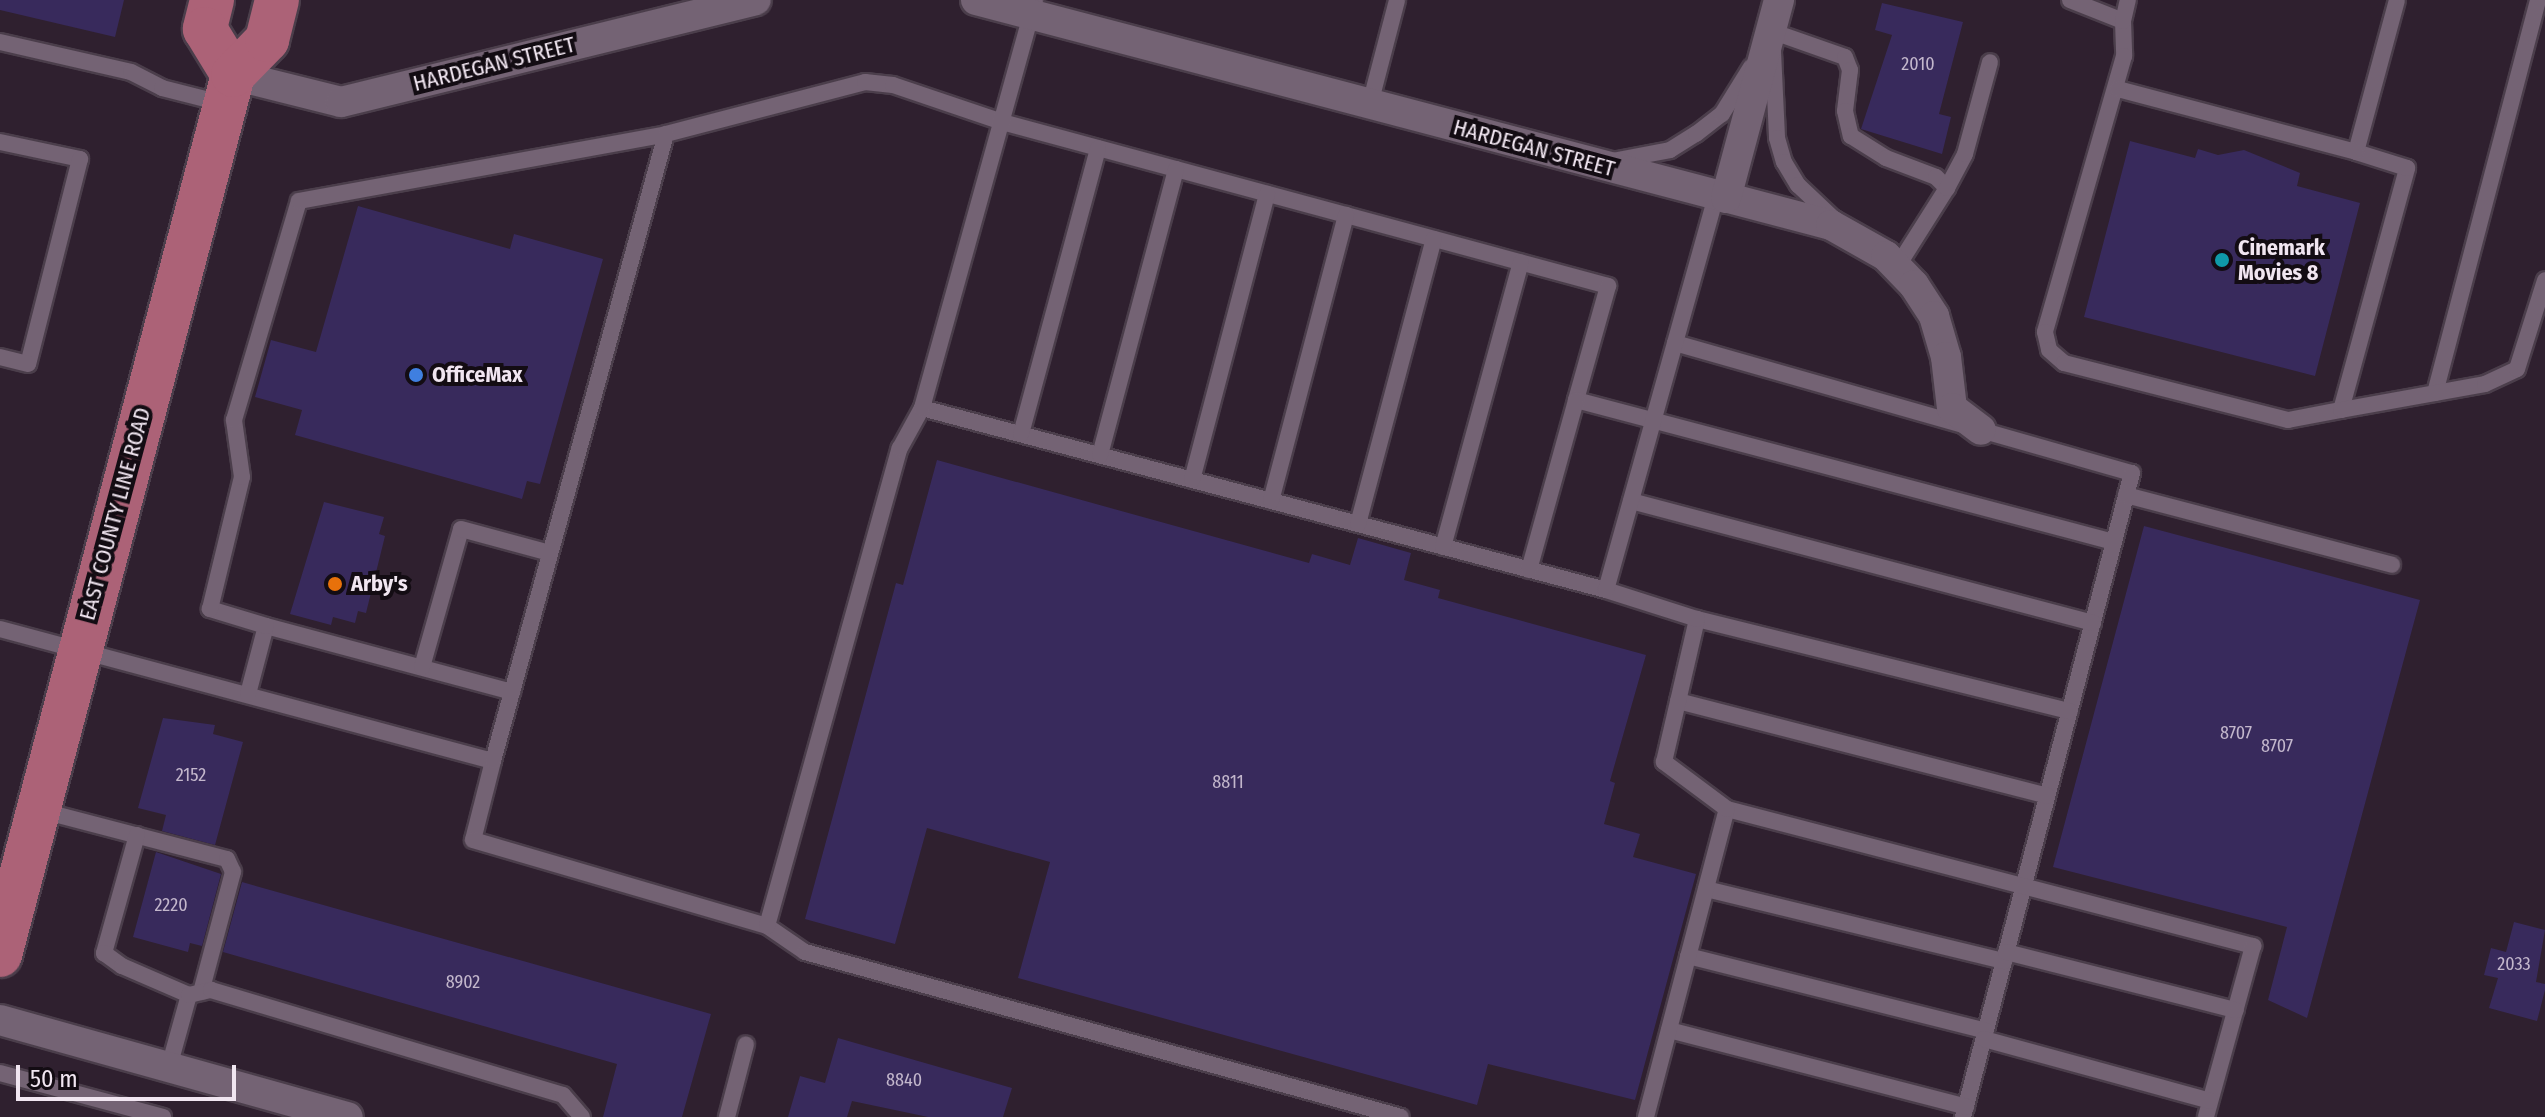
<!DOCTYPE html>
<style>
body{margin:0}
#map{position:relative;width:2545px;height:1117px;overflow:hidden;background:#2f202f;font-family:"Fira Sans Condensed",sans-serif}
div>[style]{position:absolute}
.building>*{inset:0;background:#382a5c}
.roads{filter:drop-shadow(2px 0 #4b3e4b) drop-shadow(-2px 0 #4b3e4b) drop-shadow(0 2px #4b3e4b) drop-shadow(0 -2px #4b3e4b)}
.lane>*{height:16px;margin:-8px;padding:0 8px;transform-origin:8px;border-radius:8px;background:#746374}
.street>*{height:30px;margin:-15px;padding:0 15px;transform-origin:15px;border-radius:15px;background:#746374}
.primary>*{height:44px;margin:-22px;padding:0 22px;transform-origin:22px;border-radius:22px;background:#ac6277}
.dots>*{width:22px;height:22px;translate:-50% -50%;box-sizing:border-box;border:4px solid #130c13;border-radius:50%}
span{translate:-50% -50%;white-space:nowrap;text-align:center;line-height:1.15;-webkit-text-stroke:8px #130c13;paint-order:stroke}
.number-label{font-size:18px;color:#c3b7cc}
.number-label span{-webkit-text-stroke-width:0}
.street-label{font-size:22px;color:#f1e6f1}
.poi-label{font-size:22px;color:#f1e6f1;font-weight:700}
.left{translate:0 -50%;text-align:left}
.scale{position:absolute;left:16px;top:1065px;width:220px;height:36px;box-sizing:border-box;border:4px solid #f1e6f1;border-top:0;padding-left:10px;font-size:24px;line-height:28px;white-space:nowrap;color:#f1e6f1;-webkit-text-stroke:6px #130c13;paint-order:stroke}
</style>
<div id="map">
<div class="building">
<i style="clip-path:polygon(0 0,124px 0,115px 37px,0 10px)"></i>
<i style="clip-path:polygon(1882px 3px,1963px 22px,1939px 114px,1951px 117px,1942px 154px,1861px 129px,1892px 35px,1875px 30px)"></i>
<i style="clip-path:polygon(2130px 141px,2195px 158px,2198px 149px,2218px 155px,2244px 150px,2300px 173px,2297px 186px,2360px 203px,2315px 376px,2084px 317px)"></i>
<i style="clip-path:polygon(358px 206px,510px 249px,514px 234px,603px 259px,540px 484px,527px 481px,522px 499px,295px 435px,302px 410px,255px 397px,271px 340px,316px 352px)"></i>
<i style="clip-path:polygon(937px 460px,1309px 563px,1312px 554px,1350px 565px,1358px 538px,1411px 553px,1404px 580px,1440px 590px,1438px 598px,1646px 655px,1610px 781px,1615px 783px,1604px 824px,1640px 834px,1633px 857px,1696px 874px,1635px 1100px,1488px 1064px,1477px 1105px,1018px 978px,1050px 862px,927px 828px,895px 944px,805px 919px,896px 583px,903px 585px)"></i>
<i style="clip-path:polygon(324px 502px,384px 517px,379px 534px,385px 536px,366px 613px,358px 611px,355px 623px,333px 617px,331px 625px,290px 614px)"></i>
<i style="clip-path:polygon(2144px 526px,2420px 600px,2307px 1018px,2268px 1000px,2287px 927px,2053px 867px)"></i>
<i style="clip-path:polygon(163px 718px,215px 725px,213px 734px,243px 742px,215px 845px,162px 831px,166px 815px,138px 808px)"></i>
<i style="clip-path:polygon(156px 852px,221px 874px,202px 946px,190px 943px,188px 952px,133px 937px)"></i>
<i style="clip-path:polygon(242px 882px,711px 1014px,682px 1117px,603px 1117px,617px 1064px,223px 952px)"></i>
<i style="clip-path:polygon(2514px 922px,2545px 930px,2536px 982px,2545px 984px,2545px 990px,2537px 1021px,2489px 1008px,2498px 978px,2484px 975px,2491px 948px,2506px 952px)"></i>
<i style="clip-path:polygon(838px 1038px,1012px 1088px,1003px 1117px,928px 1117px,852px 1101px,847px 1117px,788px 1117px,800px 1076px,825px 1083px)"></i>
</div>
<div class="roads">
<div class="lane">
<i style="left:2070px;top:0;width:57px;rotate:21.6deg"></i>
<i style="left:2123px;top:21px;width:35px;rotate:88deg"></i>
<i style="left:2124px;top:56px;width:287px;rotate:106deg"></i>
<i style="left:2045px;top:332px;width:18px;rotate:77deg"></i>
<i style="left:2049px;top:350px;width:20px;rotate:41deg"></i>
<i style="left:2064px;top:363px;width:231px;rotate:14.3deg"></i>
<i style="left:2288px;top:420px;width:54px;rotate:-10.7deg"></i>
<i style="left:2341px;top:410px;width:251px;rotate:-74.7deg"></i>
<i style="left:2407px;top:168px;width:53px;rotate:-162.6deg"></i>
<i style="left:2356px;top:152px;width:157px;rotate:-74.9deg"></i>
<i style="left:2123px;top:21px;width:22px;rotate:-77deg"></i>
<i style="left:1771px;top:31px;width:78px;rotate:19.4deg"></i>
<i style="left:1845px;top:57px;width:14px;rotate:69deg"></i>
<i style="left:1850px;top:70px;width:41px;rotate:97deg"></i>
<i style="left:1845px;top:111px;width:26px;rotate:77deg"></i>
<i style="left:1851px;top:136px;width:41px;rotate:32.2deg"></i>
<i style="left:1886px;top:158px;width:53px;rotate:20.8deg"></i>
<i style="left:1936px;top:177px;width:16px;rotate:45deg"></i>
<i style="left:1947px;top:188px;width:93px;rotate:122.3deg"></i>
<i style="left:0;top:42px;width:134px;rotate:12.9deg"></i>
<i style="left:131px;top:72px;width:35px;rotate:27deg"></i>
<i style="left:162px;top:88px;width:65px;rotate:14.3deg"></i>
<i style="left:1773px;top:52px;width:86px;rotate:87.3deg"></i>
<i style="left:1777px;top:138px;width:25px;rotate:74deg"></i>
<i style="left:1784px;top:162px;width:27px;rotate:59deg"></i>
<i style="left:1798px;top:185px;width:51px;rotate:43.4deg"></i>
<i style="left:2118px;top:89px;width:246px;rotate:14.8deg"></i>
<i style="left:1370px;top:104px;width:107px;rotate:-75.4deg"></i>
<i style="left:666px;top:134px;width:206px;rotate:-14.6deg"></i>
<i style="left:865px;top:82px;width:28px;rotate:6deg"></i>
<i style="left:893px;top:85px;width:115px;rotate:18.7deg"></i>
<i style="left:1002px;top:122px;width:628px;rotate:15.14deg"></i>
<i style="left:1608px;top:286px;width:118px;rotate:105.7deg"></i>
<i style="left:1576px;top:400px;width:556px;rotate:14.79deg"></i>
<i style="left:0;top:142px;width:82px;rotate:12deg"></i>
<i style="left:80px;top:159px;width:211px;rotate:104.2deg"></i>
<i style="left:28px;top:364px;width:29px;rotate:-166deg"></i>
<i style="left:1612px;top:161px;width:59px;rotate:-10.7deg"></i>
<i style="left:1670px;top:150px;width:31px;rotate:-32deg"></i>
<i style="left:1696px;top:134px;width:33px;rotate:-38deg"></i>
<i style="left:1722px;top:114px;width:55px;rotate:-58.3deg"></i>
<i style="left:1947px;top:188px;width:38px;rotate:-62deg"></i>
<i style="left:1965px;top:154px;width:95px;rotate:-74.8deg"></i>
<i style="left:1675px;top:343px;width:475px;rotate:15.9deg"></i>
<i style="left:2132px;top:473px;width:666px;rotate:104.7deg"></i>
<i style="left:2435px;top:393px;width:406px;rotate:-75.3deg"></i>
<i style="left:922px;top:408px;width:708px;rotate:14.9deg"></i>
<i style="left:2341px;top:410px;width:146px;rotate:-10.2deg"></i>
<i style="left:2485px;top:384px;width:35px;rotate:-25deg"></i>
<i style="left:2517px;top:369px;width:93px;rotate:-72.5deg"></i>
<i style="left:1021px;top:434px;width:296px;rotate:-74.9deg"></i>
<i style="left:1100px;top:455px;width:296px;rotate:-75.1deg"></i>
<i style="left:1192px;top:480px;width:296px;rotate:-75.3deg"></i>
<i style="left:2126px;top:495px;width:275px;rotate:14.7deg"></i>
<i style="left:1271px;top:501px;width:296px;rotate:-75.3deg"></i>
<i style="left:1631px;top:501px;width:478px;rotate:14.8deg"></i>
<i style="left:1358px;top:524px;width:295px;rotate:-75.1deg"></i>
<i style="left:1443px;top:547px;width:295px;rotate:-74.7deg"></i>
<i style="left:1529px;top:570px;width:176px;rotate:-74.5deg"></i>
<i style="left:1697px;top:619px;width:384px;rotate:13.9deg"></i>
<i style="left:266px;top:626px;width:255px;rotate:15deg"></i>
<i style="left:0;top:629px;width:510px;rotate:14.99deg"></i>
<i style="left:493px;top:761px;width:81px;rotate:104.2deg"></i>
<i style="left:473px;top:840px;width:306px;rotate:16.3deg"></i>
<i style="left:767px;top:926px;width:46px;rotate:34.4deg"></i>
<i style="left:805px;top:952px;width:618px;rotate:15.47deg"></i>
<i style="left:422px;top:667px;width:143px;rotate:-74.2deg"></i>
<i style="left:461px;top:529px;width:92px;rotate:15.1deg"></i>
<i style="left:248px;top:694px;width:70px;rotate:-75.2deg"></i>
<i style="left:266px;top:626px;width:59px;rotate:-163.1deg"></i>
<i style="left:210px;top:609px;width:136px;rotate:-76.4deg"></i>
<i style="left:242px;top:477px;width:58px;rotate:-98deg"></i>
<i style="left:234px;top:420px;width:228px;rotate:-73.5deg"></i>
<i style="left:299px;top:201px;width:373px;rotate:-10.3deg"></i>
<i style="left:666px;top:134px;width:650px;rotate:105.43deg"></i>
<i style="left:1678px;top:701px;width:381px;rotate:14.4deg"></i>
<i style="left:1727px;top:809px;width:544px;rotate:14.6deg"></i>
<i style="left:2253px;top:946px;width:177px;rotate:105.4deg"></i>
<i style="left:39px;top:810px;width:194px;rotate:14.6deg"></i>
<i style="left:227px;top:859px;width:14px;rotate:65deg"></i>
<i style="left:233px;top:872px;width:124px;rotate:104.9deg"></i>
<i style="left:137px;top:835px;width:123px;rotate:105.6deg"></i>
<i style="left:104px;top:953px;width:22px;rotate:36deg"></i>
<i style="left:122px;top:966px;width:73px;rotate:23.4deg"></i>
<i style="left:1706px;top:889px;width:307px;rotate:13.6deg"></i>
<i style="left:767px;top:926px;width:496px;rotate:-74.5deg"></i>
<i style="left:900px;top:448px;width:46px;rotate:-61.2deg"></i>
<i style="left:922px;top:408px;width:423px;rotate:-74.5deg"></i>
<i style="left:2006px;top:952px;width:237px;rotate:14.2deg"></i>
<i style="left:1688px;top:956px;width:307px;rotate:14.1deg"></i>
<i style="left:1669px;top:1030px;width:307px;rotate:14.5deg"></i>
<i style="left:1984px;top:1039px;width:234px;rotate:15.3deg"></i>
<i style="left:169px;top:1067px;width:75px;rotate:-74.5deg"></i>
<i style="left:189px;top:995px;width:23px;rotate:-13deg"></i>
<i style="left:211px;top:990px;width:367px;rotate:16.6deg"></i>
<i style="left:563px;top:1095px;width:29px;rotate:49deg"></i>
<i style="left:0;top:1073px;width:169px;rotate:15.1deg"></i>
<i style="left:727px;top:1117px;width:75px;rotate:-75.4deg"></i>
<i style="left:1646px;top:1117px;width:318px;rotate:-75.3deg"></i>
<i style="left:1727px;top:809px;width:79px;rotate:-143.3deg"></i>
<i style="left:1664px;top:762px;width:147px;rotate:-77deg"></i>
<i style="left:1697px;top:619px;width:96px;rotate:-162.3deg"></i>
<i style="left:1606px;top:590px;width:409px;rotate:-74.4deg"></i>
</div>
<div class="street">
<i style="left:976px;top:0;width:884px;rotate:14.74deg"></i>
<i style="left:1831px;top:225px;width:63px;rotate:29.4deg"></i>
<i style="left:1886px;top:256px;width:40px;rotate:46deg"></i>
<i style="left:1914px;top:285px;width:37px;rotate:57deg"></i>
<i style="left:1934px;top:316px;width:43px;rotate:73.7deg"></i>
<i style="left:1946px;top:357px;width:51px;rotate:83.3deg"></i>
<i style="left:1952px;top:408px;width:36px;rotate:37deg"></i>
<i style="left:233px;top:75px;width:111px;rotate:14deg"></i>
<i style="left:341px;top:102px;width:427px;rotate:-13.8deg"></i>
<i style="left:1726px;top:198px;width:205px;rotate:-75deg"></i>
<i style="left:0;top:1020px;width:361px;rotate:15.6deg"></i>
</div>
<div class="primary">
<i style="left:212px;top:0;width:30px;rotate:104deg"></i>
<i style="left:205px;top:29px;width:54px;rotate:58.7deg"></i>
<i style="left:0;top:955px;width:910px;rotate:-75.17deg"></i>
<i style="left:233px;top:75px;width:49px;rotate:-45.8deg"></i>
<i style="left:267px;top:40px;width:41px;rotate:-76deg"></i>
</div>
</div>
<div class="dots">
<i style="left:2222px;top:260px;background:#0f9aa8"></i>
<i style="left:416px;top:375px;background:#3f7fe0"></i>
<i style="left:335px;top:584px;background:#e8710a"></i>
</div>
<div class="number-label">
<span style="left:1918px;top:64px">2010</span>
<span style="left:2236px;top:733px">8707</span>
<span style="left:2277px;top:746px">8707</span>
<span style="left:191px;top:775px">2152</span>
<span style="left:1228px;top:782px">8811</span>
<span style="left:171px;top:905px">2220</span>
<span style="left:2514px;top:964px">2033</span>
<span style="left:463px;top:982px">8902</span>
<span style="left:904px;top:1080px">8840</span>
</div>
<div class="street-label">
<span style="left:494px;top:64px;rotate:-14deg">HARDEGAN STREET</span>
<span style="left:1534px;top:148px;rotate:15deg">HARDEGAN STREET</span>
<span style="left:115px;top:514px;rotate:-75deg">EAST COUNTY LINE ROAD</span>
</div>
<div class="poi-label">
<span class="left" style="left:2238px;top:260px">Cinemark<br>Movies 8</span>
<span class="left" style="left:432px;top:375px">OfficeMax</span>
<span class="left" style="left:351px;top:584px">Arby's</span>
</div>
<div class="scale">50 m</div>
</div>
